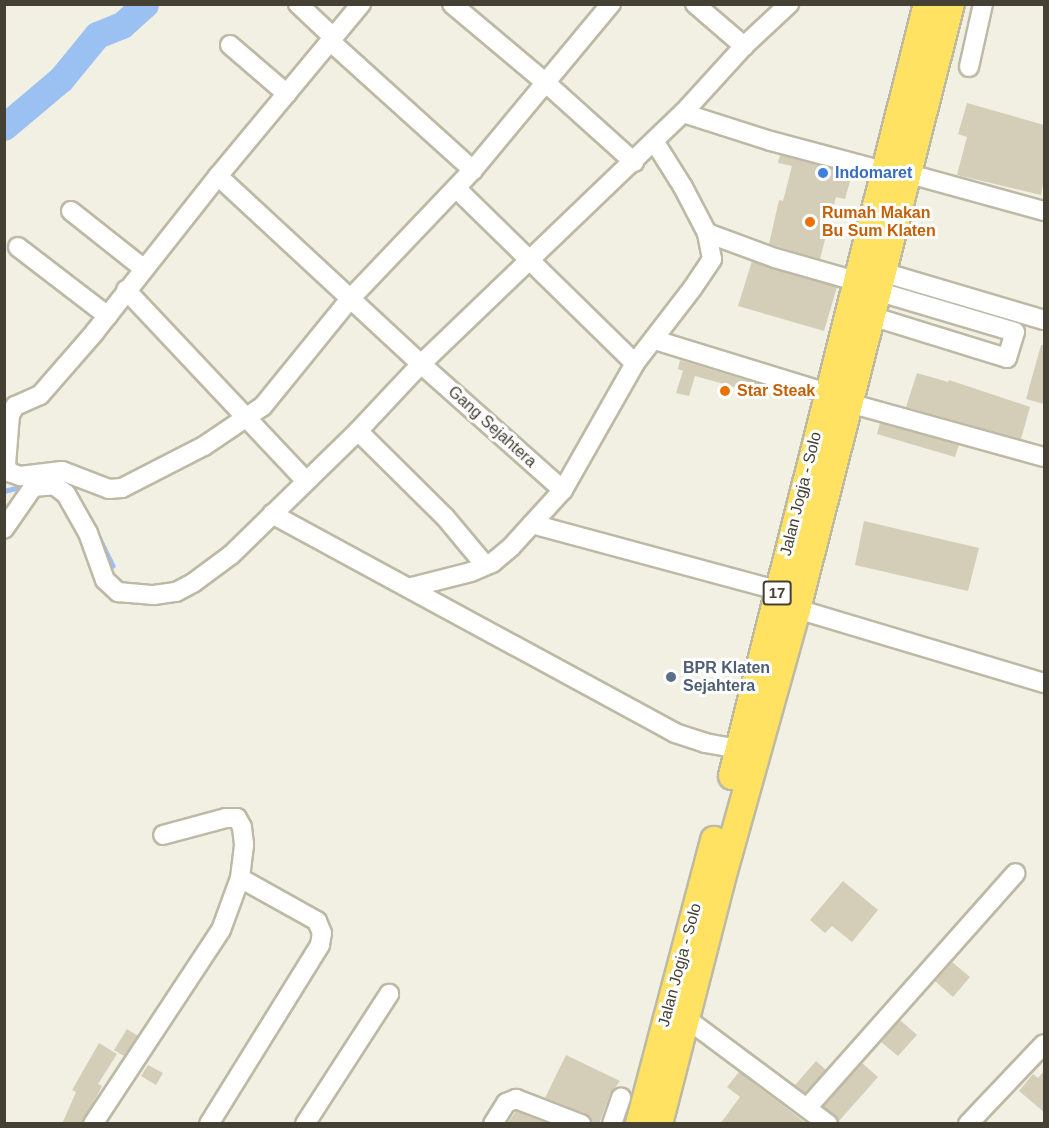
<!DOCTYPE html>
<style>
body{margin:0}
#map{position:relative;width:1049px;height:1128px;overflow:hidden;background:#f2f0e3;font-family:Arial,sans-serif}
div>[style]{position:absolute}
.stream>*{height:4.5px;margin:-2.25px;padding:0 2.25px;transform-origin:2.25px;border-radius:2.25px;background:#9bc1f2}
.river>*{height:27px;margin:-13.5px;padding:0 13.5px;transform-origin:13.5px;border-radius:13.5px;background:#9bc1f2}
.building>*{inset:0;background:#d4cdb8}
.roads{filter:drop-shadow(2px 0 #bdb9a5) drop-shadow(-2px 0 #bdb9a5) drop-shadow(0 2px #bdb9a5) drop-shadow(0 -2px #bdb9a5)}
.minor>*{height:18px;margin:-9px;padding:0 9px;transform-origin:9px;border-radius:9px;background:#fff}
.highway>*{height:26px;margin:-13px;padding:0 13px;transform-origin:13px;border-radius:13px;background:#ffe261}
.dots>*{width:16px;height:16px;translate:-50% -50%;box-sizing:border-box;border:3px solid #fff;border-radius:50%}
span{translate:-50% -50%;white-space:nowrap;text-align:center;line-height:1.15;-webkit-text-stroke:6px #fff;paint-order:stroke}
.shield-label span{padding:2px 4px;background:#fff;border:2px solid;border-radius:4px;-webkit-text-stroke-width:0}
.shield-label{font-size:15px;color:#444033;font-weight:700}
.shop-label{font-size:16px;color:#366cbe;font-weight:700}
.left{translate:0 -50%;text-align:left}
.food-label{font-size:16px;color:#c56008;font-weight:700}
.street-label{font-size:16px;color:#444033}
.service-label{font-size:16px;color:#4e5e75;font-weight:700}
.frame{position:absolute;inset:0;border:6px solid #444033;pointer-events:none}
</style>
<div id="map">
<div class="stream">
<i style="left:4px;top:491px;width:25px;rotate:-14deg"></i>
<i style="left:98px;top:535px;width:34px;rotate:64deg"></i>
</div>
<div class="river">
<i style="left:4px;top:127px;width:75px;rotate:-40.1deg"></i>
<i style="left:61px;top:79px;width:57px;rotate:-50.7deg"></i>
<i style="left:97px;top:35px;width:27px;rotate:-22deg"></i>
<i style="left:122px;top:25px;width:31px;rotate:-42deg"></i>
</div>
<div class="building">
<i style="clip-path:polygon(967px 103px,1044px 125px,1044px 179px,1041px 195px,957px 175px,967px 137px,958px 134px)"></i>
<i style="clip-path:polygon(780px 155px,852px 174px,845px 199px,836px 197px,820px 259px,769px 244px,779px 200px,783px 201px,792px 166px,778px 163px)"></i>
<i style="clip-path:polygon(752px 261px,837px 287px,824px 331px,738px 306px)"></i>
<i style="clip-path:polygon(1041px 345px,1044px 345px,1044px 404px,1026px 399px)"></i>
<i style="clip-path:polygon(680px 360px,759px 384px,756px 393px,695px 376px,689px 396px,676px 393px,683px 371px,678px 369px)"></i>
<i style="clip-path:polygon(917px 373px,948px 382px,949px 380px,1030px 407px,1021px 439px,906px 407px)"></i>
<i style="clip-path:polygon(880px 423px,959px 445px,955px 457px,877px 434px)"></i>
<i style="clip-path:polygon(864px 521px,979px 548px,968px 591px,855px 565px)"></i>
<i style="clip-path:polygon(843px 881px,878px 910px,852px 942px,832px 926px,825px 933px,810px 920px)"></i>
<i style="clip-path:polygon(952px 962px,970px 977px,953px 997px,935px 981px)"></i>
<i style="clip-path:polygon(900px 1020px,917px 1035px,898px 1056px,881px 1042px)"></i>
<i style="clip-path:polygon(127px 1029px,138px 1036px,124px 1056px,114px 1050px)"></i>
<i style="clip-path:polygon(99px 1043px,117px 1054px,98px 1084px,102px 1086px,82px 1124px,62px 1124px,76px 1092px,72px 1090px)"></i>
<i style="clip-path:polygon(566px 1055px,620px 1081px,610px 1094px,599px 1124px,592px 1124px,585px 1113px,545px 1098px)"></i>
<i style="clip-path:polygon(816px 1061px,826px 1070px,805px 1093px,795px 1085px)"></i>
<i style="clip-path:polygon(862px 1063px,878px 1077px,839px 1121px,823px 1107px)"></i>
<i style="clip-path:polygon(148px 1065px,163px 1073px,156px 1085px,141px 1076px)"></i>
<i style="clip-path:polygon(1044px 1071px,1044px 1112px,1019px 1091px,1033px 1074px,1038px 1078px)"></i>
<i style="clip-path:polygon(739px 1072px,803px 1121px,808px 1124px,720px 1124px,740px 1097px,727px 1087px)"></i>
<i style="clip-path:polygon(516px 1111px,548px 1124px,507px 1124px)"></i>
</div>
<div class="roads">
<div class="minor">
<i style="left:298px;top:4px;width:48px;rotate:43.3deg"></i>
<i style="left:361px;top:4px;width:224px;rotate:129.7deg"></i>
<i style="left:218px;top:176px;width:199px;rotate:128.3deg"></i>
<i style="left:95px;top:332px;width:84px;rotate:131.1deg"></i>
<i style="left:40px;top:395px;width:27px;rotate:156deg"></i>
<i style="left:15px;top:406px;width:10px;rotate:119deg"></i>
<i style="left:10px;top:415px;width:50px;rotate:94.6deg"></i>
<i style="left:6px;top:465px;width:8px;rotate:67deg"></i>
<i style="left:9px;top:472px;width:12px;rotate:20deg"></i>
<i style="left:20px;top:476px;width:42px;rotate:-6.8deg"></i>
<i style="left:62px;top:471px;width:50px;rotate:21deg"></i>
<i style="left:109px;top:489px;width:13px;rotate:-4deg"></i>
<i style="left:122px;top:488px;width:92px;rotate:-27.1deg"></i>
<i style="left:204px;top:446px;width:71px;rotate:-34.1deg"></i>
<i style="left:263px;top:406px;width:138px;rotate:-50.9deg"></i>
<i style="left:350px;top:299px;width:178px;rotate:-46.4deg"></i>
<i style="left:473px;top:170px;width:216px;rotate:-50.3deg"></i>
<i style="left:452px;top:4px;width:121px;rotate:40deg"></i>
<i style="left:545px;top:82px;width:120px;rotate:42deg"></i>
<i style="left:695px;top:4px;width:65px;rotate:40.6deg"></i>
<i style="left:330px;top:41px;width:193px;rotate:42.1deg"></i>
<i style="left:230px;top:45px;width:75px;rotate:40.7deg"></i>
<i style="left:969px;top:67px;width:65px;rotate:-77.5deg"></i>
<i style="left:683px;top:113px;width:92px;rotate:17.7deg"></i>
<i style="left:771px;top:141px;width:117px;rotate:14.9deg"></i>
<i style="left:906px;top:173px;width:143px;rotate:15.4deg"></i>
<i style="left:218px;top:176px;width:277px;rotate:42.8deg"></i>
<i style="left:421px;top:364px;width:190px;rotate:41.6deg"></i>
<i style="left:456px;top:188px;width:250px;rotate:44.4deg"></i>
<i style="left:71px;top:211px;width:92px;rotate:38.4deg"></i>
<i style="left:707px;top:233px;width:72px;rotate:20.2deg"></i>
<i style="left:775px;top:258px;width:84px;rotate:15.9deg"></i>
<i style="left:18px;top:247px;width:113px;rotate:37.5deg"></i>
<i style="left:882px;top:272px;width:169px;rotate:16.5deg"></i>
<i style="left:126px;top:290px;width:262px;rotate:46.7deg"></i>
<i style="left:871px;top:316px;width:142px;rotate:17.2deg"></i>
<i style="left:1007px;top:358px;width:27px;rotate:-73deg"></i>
<i style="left:1015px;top:332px;width:144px;rotate:-163.5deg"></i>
<i style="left:655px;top:340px;width:180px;rotate:17.1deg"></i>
<i style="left:849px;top:403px;width:202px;rotate:15.5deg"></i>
<i style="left:358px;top:431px;width:122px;rotate:44.7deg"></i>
<i style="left:445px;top:517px;width:62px;rotate:50.2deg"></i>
<i style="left:33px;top:487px;width:21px;rotate:-5deg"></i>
<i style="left:54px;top:485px;width:15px;rotate:37deg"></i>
<i style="left:66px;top:494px;width:45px;rotate:60.6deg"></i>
<i style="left:88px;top:533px;width:50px;rotate:70.1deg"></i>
<i style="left:105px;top:580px;width:18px;rotate:43deg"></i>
<i style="left:118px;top:592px;width:36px;rotate:5deg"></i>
<i style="left:154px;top:595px;width:22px;rotate:-8deg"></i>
<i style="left:176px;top:592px;width:19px;rotate:-28deg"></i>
<i style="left:193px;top:583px;width:47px;rotate:-36.4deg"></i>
<i style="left:231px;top:555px;width:177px;rotate:-44.3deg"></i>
<i style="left:358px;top:431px;width:92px;rotate:-46.8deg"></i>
<i style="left:421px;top:364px;width:363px;rotate:-43.8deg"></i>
<i style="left:683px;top:113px;width:91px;rotate:-47.7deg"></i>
<i style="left:744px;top:46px;width:62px;rotate:-43deg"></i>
<i style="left:272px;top:514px;width:459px;rotate:28.5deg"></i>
<i style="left:675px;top:733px;width:32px;rotate:18deg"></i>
<i style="left:705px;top:743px;width:36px;rotate:10deg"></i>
<i style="left:532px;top:524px;width:254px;rotate:15.1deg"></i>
<i style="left:4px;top:529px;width:51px;rotate:-55.4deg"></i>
<i style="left:33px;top:487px;width:12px;rotate:-104deg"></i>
<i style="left:408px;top:588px;width:65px;rotate:-14.3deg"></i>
<i style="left:471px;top:572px;width:23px;rotate:-23deg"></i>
<i style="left:492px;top:563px;width:26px;rotate:-40deg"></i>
<i style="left:512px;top:546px;width:76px;rotate:-47.7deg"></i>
<i style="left:563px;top:490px;width:146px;rotate:-60.4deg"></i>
<i style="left:635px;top:363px;width:93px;rotate:-52.4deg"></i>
<i style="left:692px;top:289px;width:36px;rotate:-56deg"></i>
<i style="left:712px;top:259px;width:26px;rotate:-101deg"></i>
<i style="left:707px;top:233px;width:52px;rotate:-117.6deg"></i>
<i style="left:683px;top:187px;width:54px;rotate:-122.2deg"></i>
<i style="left:797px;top:609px;width:258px;rotate:16.7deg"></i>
<i style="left:687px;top:1019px;width:176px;rotate:36.7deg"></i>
<i style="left:807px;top:1108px;width:314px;rotate:-48.4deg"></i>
<i style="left:93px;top:1124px;width:232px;rotate:-56.6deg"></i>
<i style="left:221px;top:930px;width:55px;rotate:-69.9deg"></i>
<i style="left:240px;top:878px;width:34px;rotate:-83deg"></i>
<i style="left:244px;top:844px;width:17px;rotate:-97deg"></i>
<i style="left:242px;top:827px;width:10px;rotate:-119deg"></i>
<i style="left:237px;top:818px;width:11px;rotate:180deg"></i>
<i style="left:226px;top:818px;width:65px;rotate:164.9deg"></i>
<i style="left:209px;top:1124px;width:211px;rotate:-58.2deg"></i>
<i style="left:320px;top:945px;width:12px;rotate:-81deg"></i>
<i style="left:322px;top:933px;width:13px;rotate:-113deg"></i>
<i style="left:317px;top:921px;width:88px;rotate:-150.8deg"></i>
<i style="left:305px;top:1124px;width:155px;rotate:-57.1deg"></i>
<i style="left:493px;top:1124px;width:25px;rotate:-58deg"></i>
<i style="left:506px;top:1103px;width:11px;rotate:-22deg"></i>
<i style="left:516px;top:1099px;width:70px;rotate:21deg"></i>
<i style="left:612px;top:1124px;width:28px;rotate:-71deg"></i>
<i style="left:968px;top:1124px;width:110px;rotate:-46.5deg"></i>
</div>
<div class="highway">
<i style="left:732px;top:776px;width:796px;rotate:-75.82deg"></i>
<i style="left:639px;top:1124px;width:294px;rotate:-75.2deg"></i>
<i style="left:659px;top:1124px;width:250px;rotate:-75.6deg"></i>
<i style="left:721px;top:882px;width:283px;rotate:-74.4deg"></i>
<i style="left:797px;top:609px;width:624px;rotate:-75.72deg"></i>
</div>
</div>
<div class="dots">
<i style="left:823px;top:173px;background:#3f7fe0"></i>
<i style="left:810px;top:222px;background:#e8710a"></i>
<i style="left:725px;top:391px;background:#e8710a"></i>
<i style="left:671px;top:677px;background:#5c6f8a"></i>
</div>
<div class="shield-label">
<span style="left:777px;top:593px">17</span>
</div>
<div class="shop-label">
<span class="left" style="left:835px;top:173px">Indomaret</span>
</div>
<div class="food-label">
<span class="left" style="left:822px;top:222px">Rumah Makan<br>Bu Sum Klaten</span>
<span class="left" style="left:737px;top:391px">Star Steak</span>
</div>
<div class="street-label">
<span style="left:492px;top:427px;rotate:42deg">Gang Sejahtera</span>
<span style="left:801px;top:494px;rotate:-76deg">Jalan Jogja - Solo</span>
<span style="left:680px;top:965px;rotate:-75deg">Jalan Jogja - Solo</span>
</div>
<div class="service-label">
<span class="left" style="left:683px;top:677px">BPR Klaten<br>Sejahtera</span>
</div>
<div class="frame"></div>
</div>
